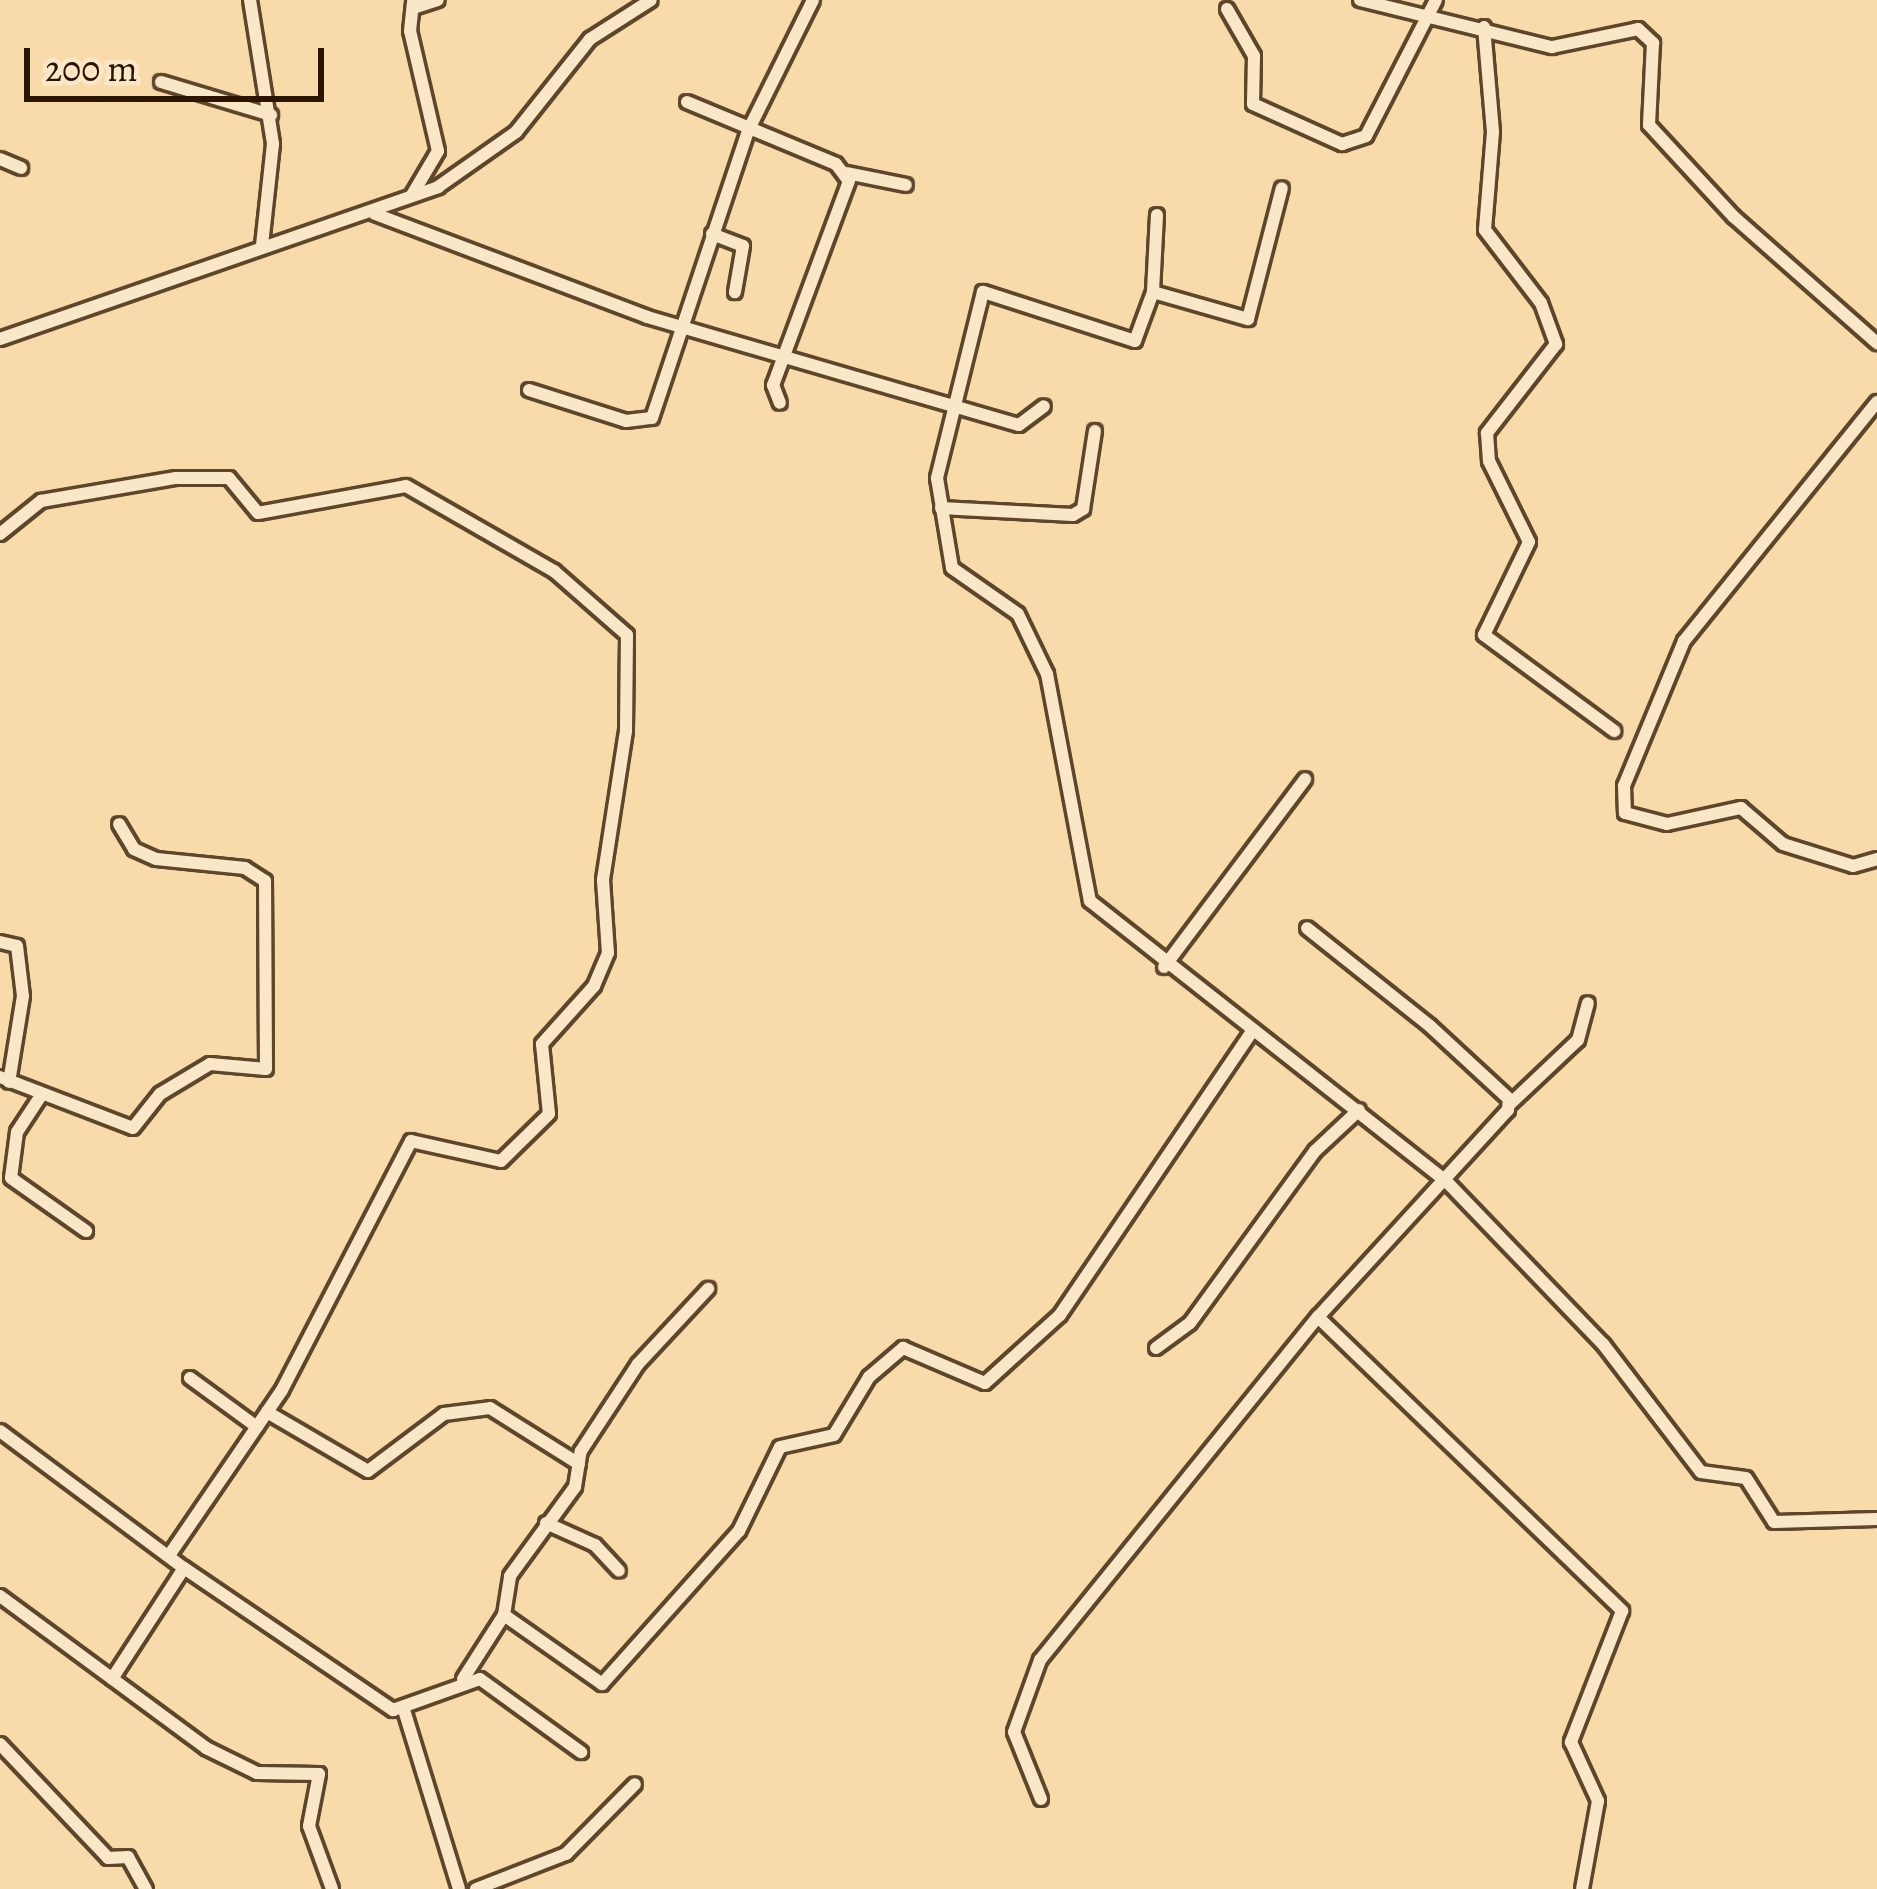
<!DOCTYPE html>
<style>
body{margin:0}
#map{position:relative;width:1877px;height:1889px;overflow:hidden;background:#f8daab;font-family:Alegreya,serif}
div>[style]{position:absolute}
.roads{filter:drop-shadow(3px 0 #5e462b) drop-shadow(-3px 0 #5e462b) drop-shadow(0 3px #5e462b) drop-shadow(0 -3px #5e462b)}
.minor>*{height:12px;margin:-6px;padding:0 6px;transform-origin:6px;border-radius:6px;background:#fae7c8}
span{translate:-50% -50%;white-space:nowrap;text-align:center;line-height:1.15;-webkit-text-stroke:9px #fae7c8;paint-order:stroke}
.scale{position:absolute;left:24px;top:48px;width:300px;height:54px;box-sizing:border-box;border:6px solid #2b1400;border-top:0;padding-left:15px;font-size:36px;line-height:42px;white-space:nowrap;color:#2b1400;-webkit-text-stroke:9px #fae7c8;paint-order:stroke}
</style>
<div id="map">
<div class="roads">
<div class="minor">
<i style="left:250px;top:0;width:146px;rotate:80.9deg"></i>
<i style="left:273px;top:144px;width:102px;rotate:96.2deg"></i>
<i style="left:1360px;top:0;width:198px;rotate:13.8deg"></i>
<i style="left:1552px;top:47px;width:88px;rotate:-11.8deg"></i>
<i style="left:1638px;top:29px;width:21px;rotate:43deg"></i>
<i style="left:1653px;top:43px;width:82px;rotate:92.8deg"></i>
<i style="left:1649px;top:125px;width:125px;rotate:47.3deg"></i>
<i style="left:1734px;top:217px;width:191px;rotate:41.4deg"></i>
<i style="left:413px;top:8px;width:26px;rotate:-18deg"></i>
<i style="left:1227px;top:9px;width:54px;rotate:60.1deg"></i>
<i style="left:1254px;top:56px;width:48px;rotate:91.2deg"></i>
<i style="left:1253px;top:104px;width:98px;rotate:24.2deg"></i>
<i style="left:1342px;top:144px;width:25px;rotate:-18deg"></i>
<i style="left:1366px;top:136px;width:153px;rotate:-62.8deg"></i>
<i style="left:1484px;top:27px;width:105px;rotate:85.1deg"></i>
<i style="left:1493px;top:132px;width:98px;rotate:94.7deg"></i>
<i style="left:1485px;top:230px;width:92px;rotate:52.5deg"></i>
<i style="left:1541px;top:303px;width:44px;rotate:69.9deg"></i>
<i style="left:1556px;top:344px;width:113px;rotate:127.8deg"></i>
<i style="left:1487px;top:433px;width:28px;rotate:86deg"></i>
<i style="left:1489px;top:461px;width:90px;rotate:63.7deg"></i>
<i style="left:1529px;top:542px;width:103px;rotate:115.8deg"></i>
<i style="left:1484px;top:635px;width:162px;rotate:36.4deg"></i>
<i style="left:161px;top:82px;width:115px;rotate:16.7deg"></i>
<i style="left:687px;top:102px;width:161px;rotate:22.6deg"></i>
<i style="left:836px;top:164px;width:21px;rotate:53deg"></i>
<i style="left:849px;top:181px;width:218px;rotate:110.4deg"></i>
<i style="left:773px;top:385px;width:19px;rotate:69deg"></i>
<i style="left:0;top:159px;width:23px;rotate:23deg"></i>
<i style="left:847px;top:173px;width:60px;rotate:11.5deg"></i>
<i style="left:412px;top:195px;width:51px;rotate:-59.4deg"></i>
<i style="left:438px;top:151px;width:123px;rotate:-103.1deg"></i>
<i style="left:410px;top:31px;width:31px;rotate:-84deg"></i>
<i style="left:375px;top:214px;width:291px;rotate:20.7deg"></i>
<i style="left:647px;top:317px;width:276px;rotate:16.2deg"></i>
<i style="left:912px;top:394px;width:111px;rotate:16.2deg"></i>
<i style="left:1019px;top:425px;width:31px;rotate:-37deg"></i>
<i style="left:1157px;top:215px;width:77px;rotate:93deg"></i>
<i style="left:1153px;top:292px;width:52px;rotate:110.2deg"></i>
<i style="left:1135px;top:341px;width:160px;rotate:-162.1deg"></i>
<i style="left:983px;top:292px;width:192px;rotate:103.9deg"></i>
<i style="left:937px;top:478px;width:91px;rotate:80.5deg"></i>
<i style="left:952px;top:568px;width:80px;rotate:34.9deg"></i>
<i style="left:1018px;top:614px;width:67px;rotate:64.2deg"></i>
<i style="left:1047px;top:674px;width:231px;rotate:79.3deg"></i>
<i style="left:1090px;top:901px;width:452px;rotate:38.2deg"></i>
<i style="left:1445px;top:1180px;width:228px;rotate:46.1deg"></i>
<i style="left:1603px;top:1344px;width:161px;rotate:52.6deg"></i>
<i style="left:1701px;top:1472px;width:45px;rotate:7.6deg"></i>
<i style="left:1746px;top:1478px;width:52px;rotate:57.5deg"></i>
<i style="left:1774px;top:1522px;width:103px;rotate:-1.7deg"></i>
<i style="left:712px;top:234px;width:33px;rotate:21deg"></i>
<i style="left:743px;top:246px;width:47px;rotate:99.9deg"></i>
<i style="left:1153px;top:292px;width:99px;rotate:15.9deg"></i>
<i style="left:1248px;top:319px;width:135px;rotate:-75.5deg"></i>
<i style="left:0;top:339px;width:464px;rotate:-19.1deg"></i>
<i style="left:438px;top:187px;width:95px;rotate:-35.2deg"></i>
<i style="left:516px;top:132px;width:119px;rotate:-51.5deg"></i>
<i style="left:590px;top:39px;width:72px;rotate:-32.6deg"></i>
<i style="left:529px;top:390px;width:102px;rotate:17.7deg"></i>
<i style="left:626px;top:421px;width:26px;rotate:-7deg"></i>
<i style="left:652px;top:418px;width:303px;rotate:-71.5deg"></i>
<i style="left:748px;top:131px;width:146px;rotate:-63.6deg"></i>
<i style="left:1877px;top:402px;width:307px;rotate:128.9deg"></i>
<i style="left:1684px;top:641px;width:157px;rotate:112.5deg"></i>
<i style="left:1624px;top:786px;width:27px;rotate:88deg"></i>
<i style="left:1625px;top:813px;width:43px;rotate:14.7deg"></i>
<i style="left:1667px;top:824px;width:76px;rotate:-12.2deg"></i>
<i style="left:1741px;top:808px;width:55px;rotate:40.6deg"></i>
<i style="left:1783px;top:844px;width:73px;rotate:17.4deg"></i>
<i style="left:1853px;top:866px;width:25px;rotate:-16deg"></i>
<i style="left:941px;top:508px;width:132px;rotate:3deg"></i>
<i style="left:1073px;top:515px;width:12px;rotate:-31deg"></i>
<i style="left:1083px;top:509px;width:79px;rotate:-81.3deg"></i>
<i style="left:0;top:534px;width:53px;rotate:-38.8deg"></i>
<i style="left:41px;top:501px;width:137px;rotate:-9.7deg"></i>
<i style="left:176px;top:478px;width:53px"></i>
<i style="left:229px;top:478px;width:45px;rotate:50.4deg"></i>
<i style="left:258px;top:513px;width:150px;rotate:-10.3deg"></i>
<i style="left:406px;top:486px;width:171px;rotate:29.9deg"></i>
<i style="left:554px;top:571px;width:97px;rotate:41.2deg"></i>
<i style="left:627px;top:635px;width:96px;rotate:90.6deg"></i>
<i style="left:626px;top:731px;width:151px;rotate:98.8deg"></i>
<i style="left:603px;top:880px;width:73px;rotate:86.1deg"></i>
<i style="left:608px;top:953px;width:36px;rotate:113deg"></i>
<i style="left:594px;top:986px;width:78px;rotate:131.9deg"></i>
<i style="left:542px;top:1044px;width:70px;rotate:84.3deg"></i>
<i style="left:549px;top:1114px;width:67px;rotate:135.6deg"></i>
<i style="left:501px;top:1161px;width:92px;rotate:-167.5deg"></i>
<i style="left:411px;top:1141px;width:280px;rotate:117.4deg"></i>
<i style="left:282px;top:1390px;width:197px;rotate:124.3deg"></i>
<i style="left:0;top:942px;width:17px;rotate:13deg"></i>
<i style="left:17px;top:946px;width:50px;rotate:83.2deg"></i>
<i style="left:23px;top:996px;width:87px;rotate:99.2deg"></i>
<i style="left:1164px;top:967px;width:235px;rotate:-53.1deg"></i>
<i style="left:0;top:1077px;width:142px;rotate:21deg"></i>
<i style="left:133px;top:1128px;width:43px;rotate:-51.5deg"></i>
<i style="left:160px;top:1094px;width:58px;rotate:-31deg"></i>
<i style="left:210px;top:1064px;width:56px;rotate:5.1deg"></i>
<i style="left:266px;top:1069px;width:188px;rotate:-90.3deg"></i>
<i style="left:265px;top:881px;width:24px;rotate:-147deg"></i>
<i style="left:245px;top:868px;width:89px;rotate:-174.2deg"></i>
<i style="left:156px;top:859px;width:24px;rotate:-156deg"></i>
<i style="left:134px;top:849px;width:29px;rotate:-121deg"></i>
<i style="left:42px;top:1094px;width:45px;rotate:123.3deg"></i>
<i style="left:17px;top:1132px;width:46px;rotate:97.4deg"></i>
<i style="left:11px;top:1178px;width:92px;rotate:35.2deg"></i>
<i style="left:1510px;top:1104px;width:93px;rotate:-43.3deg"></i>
<i style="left:1578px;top:1040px;width:38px;rotate:-75deg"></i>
<i style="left:1318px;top:1317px;width:423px;rotate:44deg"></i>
<i style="left:1622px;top:1611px;width:141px;rotate:111.3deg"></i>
<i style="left:1571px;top:1742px;width:65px;rotate:65.4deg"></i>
<i style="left:1598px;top:1801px;width:89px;rotate:100.3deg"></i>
<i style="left:1156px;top:1348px;width:42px;rotate:-36.3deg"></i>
<i style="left:1190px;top:1323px;width:213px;rotate:-54deg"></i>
<i style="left:1315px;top:1151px;width:60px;rotate:-43deg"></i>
<i style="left:190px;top:1378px;width:83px;rotate:36.2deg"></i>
<i style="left:267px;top:1412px;width:117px;rotate:30.3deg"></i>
<i style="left:368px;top:1471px;width:95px;rotate:-36.9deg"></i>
<i style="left:444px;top:1414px;width:46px;rotate:-7.4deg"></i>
<i style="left:490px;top:1408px;width:105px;rotate:32.2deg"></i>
<i style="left:0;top:1431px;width:229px;rotate:36.7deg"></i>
<i style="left:184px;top:1568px;width:132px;rotate:123deg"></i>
<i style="left:546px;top:1523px;width:54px;rotate:24.2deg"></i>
<i style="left:595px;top:1545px;width:35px;rotate:47deg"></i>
<i style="left:184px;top:1568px;width:253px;rotate:34.2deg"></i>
<i style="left:393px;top:1710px;width:92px;rotate:-19.6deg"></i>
<i style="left:480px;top:1679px;width:125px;rotate:35.9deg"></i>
<i style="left:0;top:1596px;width:256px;rotate:36.4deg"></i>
<i style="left:206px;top:1748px;width:57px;rotate:26.1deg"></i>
<i style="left:257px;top:1773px;width:62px;rotate:0.9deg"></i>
<i style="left:319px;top:1774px;width:53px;rotate:100.9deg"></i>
<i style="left:309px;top:1826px;width:67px;rotate:69.9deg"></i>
<i style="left:504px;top:1615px;width:120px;rotate:35.1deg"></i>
<i style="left:602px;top:1684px;width:205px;rotate:-48.2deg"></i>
<i style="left:739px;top:1531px;width:93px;rotate:-64deg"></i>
<i style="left:780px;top:1447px;width:55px;rotate:-12.5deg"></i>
<i style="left:834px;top:1435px;width:68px;rotate:-58.9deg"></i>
<i style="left:869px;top:1377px;width:45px;rotate:-40.5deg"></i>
<i style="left:903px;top:1348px;width:89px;rotate:23.1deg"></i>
<i style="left:985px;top:1383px;width:101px;rotate:-42.2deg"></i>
<i style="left:1060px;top:1315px;width:344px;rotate:-55.9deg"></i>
<i style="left:463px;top:1679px;width:76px;rotate:-57.4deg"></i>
<i style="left:504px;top:1615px;width:39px;rotate:-81deg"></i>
<i style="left:510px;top:1576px;width:110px;rotate:-53.9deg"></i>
<i style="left:575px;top:1487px;width:36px;rotate:-81deg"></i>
<i style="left:581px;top:1451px;width:104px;rotate:-56.8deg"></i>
<i style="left:638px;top:1364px;width:103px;rotate:-47deg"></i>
<i style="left:404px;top:1710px;width:187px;rotate:72.9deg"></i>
<i style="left:0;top:1744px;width:157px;rotate:46.5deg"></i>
<i style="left:108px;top:1858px;width:20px;rotate:-3deg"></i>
<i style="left:128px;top:1857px;width:37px;rotate:61deg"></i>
<i style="left:1041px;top:1799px;width:72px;rotate:-111.9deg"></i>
<i style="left:1014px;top:1732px;width:77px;rotate:-70.1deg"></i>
<i style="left:1040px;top:1660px;width:442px;rotate:-51deg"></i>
<i style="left:1318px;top:1317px;width:281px;rotate:-47.5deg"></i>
<i style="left:1508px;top:1110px;width:11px;rotate:-85deg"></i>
<i style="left:1509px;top:1099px;width:108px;rotate:-137.3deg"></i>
<i style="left:1430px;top:1026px;width:157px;rotate:-141.5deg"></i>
<i style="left:476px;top:1889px;width:97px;rotate:-21.3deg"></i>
<i style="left:566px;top:1854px;width:98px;rotate:-45.4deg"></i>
</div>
</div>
<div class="scale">200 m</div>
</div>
